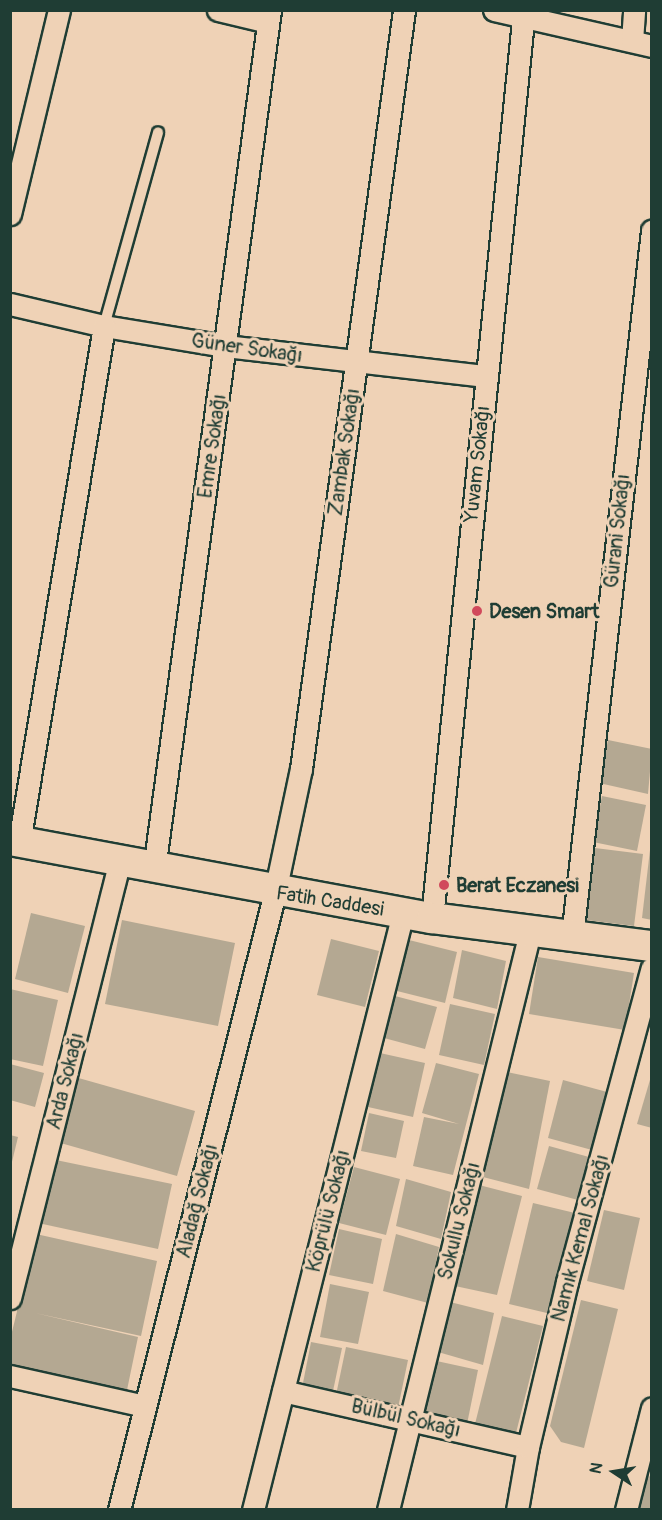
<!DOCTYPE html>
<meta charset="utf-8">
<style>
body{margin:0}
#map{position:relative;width:662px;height:1520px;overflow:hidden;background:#efd2b6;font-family:Pangolin,sans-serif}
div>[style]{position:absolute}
.building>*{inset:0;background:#b4a892}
.roads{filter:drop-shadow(2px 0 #1f3d34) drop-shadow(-2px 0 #1f3d34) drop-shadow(0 2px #1f3d34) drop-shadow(0 -2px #1f3d34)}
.service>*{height:10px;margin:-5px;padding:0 5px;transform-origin:5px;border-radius:5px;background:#efd2b6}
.minor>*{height:21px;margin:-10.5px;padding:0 10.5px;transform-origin:10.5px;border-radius:10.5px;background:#efd2b6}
.secondary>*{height:30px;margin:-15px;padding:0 15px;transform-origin:15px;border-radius:15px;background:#efd2b6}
.dots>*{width:16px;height:16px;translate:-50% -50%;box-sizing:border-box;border:3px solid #efd2b6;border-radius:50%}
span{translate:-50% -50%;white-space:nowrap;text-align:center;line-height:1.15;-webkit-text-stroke:6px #efd2b6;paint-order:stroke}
.street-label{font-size:20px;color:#1f3d34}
.poi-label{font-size:20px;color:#1f3d34;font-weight:700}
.left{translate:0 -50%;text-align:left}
.frame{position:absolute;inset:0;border:12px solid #1f3d34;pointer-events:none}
.north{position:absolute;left:584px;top:1442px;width:60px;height:60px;-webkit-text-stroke:4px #efd2b6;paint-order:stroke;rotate:282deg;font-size:16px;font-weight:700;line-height:24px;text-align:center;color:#1f3d34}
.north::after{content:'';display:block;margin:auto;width:21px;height:27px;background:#1f3d34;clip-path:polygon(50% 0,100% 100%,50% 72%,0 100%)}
</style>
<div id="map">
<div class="building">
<i style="clip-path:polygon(608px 740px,652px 749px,648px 794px,599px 783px)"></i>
<i style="clip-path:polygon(602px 796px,646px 805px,637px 851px,593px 842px)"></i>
<i style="clip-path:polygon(595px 848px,643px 854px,634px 926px,586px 920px)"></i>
<i style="clip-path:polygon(650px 850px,652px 850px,652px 920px,642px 918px)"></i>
<i style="clip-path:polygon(31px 913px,85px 926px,68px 993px,15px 979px)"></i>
<i style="clip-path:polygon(122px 920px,235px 943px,218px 1026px,105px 1004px)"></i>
<i style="clip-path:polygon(331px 939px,379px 951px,365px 1007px,317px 995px)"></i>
<i style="clip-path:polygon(409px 940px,457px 952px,445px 1003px,397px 991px)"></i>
<i style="clip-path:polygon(462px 950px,506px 961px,497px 1009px,453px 998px)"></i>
<i style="clip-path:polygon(538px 957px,634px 973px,625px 1030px,529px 1014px)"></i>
<i style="clip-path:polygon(10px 989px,58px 1000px,43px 1066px,10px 1059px)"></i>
<i style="clip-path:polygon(395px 996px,437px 1007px,425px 1049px,384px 1038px)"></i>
<i style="clip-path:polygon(450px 1004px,495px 1014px,484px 1065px,439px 1055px)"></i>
<i style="clip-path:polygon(380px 1053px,425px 1063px,413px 1117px,368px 1107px)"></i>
<i style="clip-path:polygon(436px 1063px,479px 1074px,453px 1175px,413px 1166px,424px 1117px,459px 1124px,422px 1113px)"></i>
<i style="clip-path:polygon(10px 1064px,44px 1073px,35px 1107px,10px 1100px)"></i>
<i style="clip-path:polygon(507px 1072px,550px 1081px,529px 1189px,483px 1177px)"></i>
<i style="clip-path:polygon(652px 1073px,652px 1128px,637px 1124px)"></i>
<i style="clip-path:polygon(75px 1077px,195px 1111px,177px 1176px,57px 1142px)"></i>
<i style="clip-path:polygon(563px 1080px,607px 1092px,592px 1150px,548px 1138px)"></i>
<i style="clip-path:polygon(369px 1113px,404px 1121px,396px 1158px,361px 1151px)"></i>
<i style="clip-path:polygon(10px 1135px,18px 1137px,11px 1166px,10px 1166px)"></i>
<i style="clip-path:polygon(549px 1146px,589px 1157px,578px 1200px,537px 1189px)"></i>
<i style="clip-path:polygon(51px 1159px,172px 1184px,158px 1249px,38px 1223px)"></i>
<i style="clip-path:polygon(354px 1167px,400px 1179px,386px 1235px,339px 1223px)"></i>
<i style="clip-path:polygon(406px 1179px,451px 1192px,441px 1239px,396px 1226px)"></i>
<i style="clip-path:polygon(479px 1185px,522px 1196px,497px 1295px,455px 1286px)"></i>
<i style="clip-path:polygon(533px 1203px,575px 1213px,551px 1314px,509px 1304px)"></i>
<i style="clip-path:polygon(604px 1210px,640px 1218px,624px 1290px,587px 1281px)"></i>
<i style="clip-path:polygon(339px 1229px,382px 1239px,373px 1284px,329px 1275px)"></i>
<i style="clip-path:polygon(36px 1234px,157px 1261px,141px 1336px,35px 1313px,138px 1337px,127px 1390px,10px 1367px,10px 1340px)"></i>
<i style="clip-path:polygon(396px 1234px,439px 1247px,428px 1303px,383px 1291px)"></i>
<i style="clip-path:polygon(330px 1284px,369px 1292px,358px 1344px,320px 1337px)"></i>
<i style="clip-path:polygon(581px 1300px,618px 1309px,584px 1448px,561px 1442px,550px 1426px)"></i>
<i style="clip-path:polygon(450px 1302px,494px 1313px,483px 1365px,438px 1352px)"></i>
<i style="clip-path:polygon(502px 1316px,543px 1326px,516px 1433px,475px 1424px)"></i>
<i style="clip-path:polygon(311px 1342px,342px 1348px,333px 1391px,303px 1383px)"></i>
<i style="clip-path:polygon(346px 1347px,408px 1360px,398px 1408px,336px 1395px)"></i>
<i style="clip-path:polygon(432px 1360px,478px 1370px,467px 1424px,421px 1414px)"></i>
<i style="clip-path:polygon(644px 1475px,652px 1477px,652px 1510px,636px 1510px)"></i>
</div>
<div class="roads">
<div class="service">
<i style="left:104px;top:326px;width:201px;rotate:-74.4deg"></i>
</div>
<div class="minor">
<i style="left:218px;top:10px;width:51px;rotate:13.5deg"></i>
<i style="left:494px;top:10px;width:162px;rotate:12.8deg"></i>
<i style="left:632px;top:41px;width:31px;rotate:-86deg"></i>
<i style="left:10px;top:214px;width:210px;rotate:-76.5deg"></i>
<i style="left:10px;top:304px;width:97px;rotate:13.2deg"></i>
<i style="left:104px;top:326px;width:123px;rotate:9.4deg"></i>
<i style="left:225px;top:346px;width:263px;rotate:6.6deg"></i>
<i style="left:19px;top:843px;width:524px;rotate:-80.66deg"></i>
<i style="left:154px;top:869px;width:867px;rotate:-82.31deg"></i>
<i style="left:432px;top:918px;width:913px;rotate:-84.21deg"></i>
<i style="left:572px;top:937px;width:711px;rotate:-83.54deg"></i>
<i style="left:10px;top:1298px;width:448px;rotate:-75.9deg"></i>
<i style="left:10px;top:1376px;width:138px;rotate:12.5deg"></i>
<i style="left:283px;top:1391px;width:251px;rotate:12.9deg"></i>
<i style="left:119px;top:1510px;width:637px;rotate:-75.83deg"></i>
<i style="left:275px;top:892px;width:126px;rotate:-78.1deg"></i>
<i style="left:301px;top:769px;width:766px;rotate:-82.27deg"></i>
<i style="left:253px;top:1510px;width:616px;rotate:-75.9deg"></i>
<i style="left:388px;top:1510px;width:595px;rotate:-76.2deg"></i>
<i style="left:517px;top:1510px;width:64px;rotate:-80.1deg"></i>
<i style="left:528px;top:1447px;width:170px;rotate:-76.7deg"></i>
<i style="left:567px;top:1282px;width:325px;rotate:-74.9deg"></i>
<i style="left:626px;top:1510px;width:105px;rotate:-75.7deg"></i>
</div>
<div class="secondary">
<i style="left:10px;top:840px;width:429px;rotate:10.5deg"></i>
<i style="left:432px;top:918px;width:222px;rotate:7.3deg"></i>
</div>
</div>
<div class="dots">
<i style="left:477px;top:611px;background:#d1495b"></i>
<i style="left:444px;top:885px;background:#d1495b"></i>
</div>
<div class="street-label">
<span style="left:247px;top:348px;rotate:8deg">Güner Sokağı</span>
<span style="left:212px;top:446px;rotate:-82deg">Emre Sokağı</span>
<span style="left:344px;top:452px;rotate:-82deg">Zambak Sokağı</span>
<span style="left:477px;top:464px;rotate:-84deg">Yuvam Sokağı</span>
<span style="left:617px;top:531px;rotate:-84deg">Gürani Sokağı</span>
<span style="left:330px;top:901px;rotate:9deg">Fatih Caddesi</span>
<span style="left:65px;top:1081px;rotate:-76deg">Arda Sokağı</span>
<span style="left:197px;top:1201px;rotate:-76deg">Aladağ Sokağı</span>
<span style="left:328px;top:1211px;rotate:-76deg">Köprülü Sokağı</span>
<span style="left:459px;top:1221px;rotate:-76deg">Sokullu Sokağı</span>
<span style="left:580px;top:1238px;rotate:-75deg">Namık Kemal Sokağı</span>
<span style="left:406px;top:1418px;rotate:13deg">Bülbül Sokağı</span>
</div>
<div class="poi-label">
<span class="left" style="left:489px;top:611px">Desen Smart</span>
<span class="left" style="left:456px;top:885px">Berat Eczanesi</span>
</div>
<div class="frame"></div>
<div class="north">N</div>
</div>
